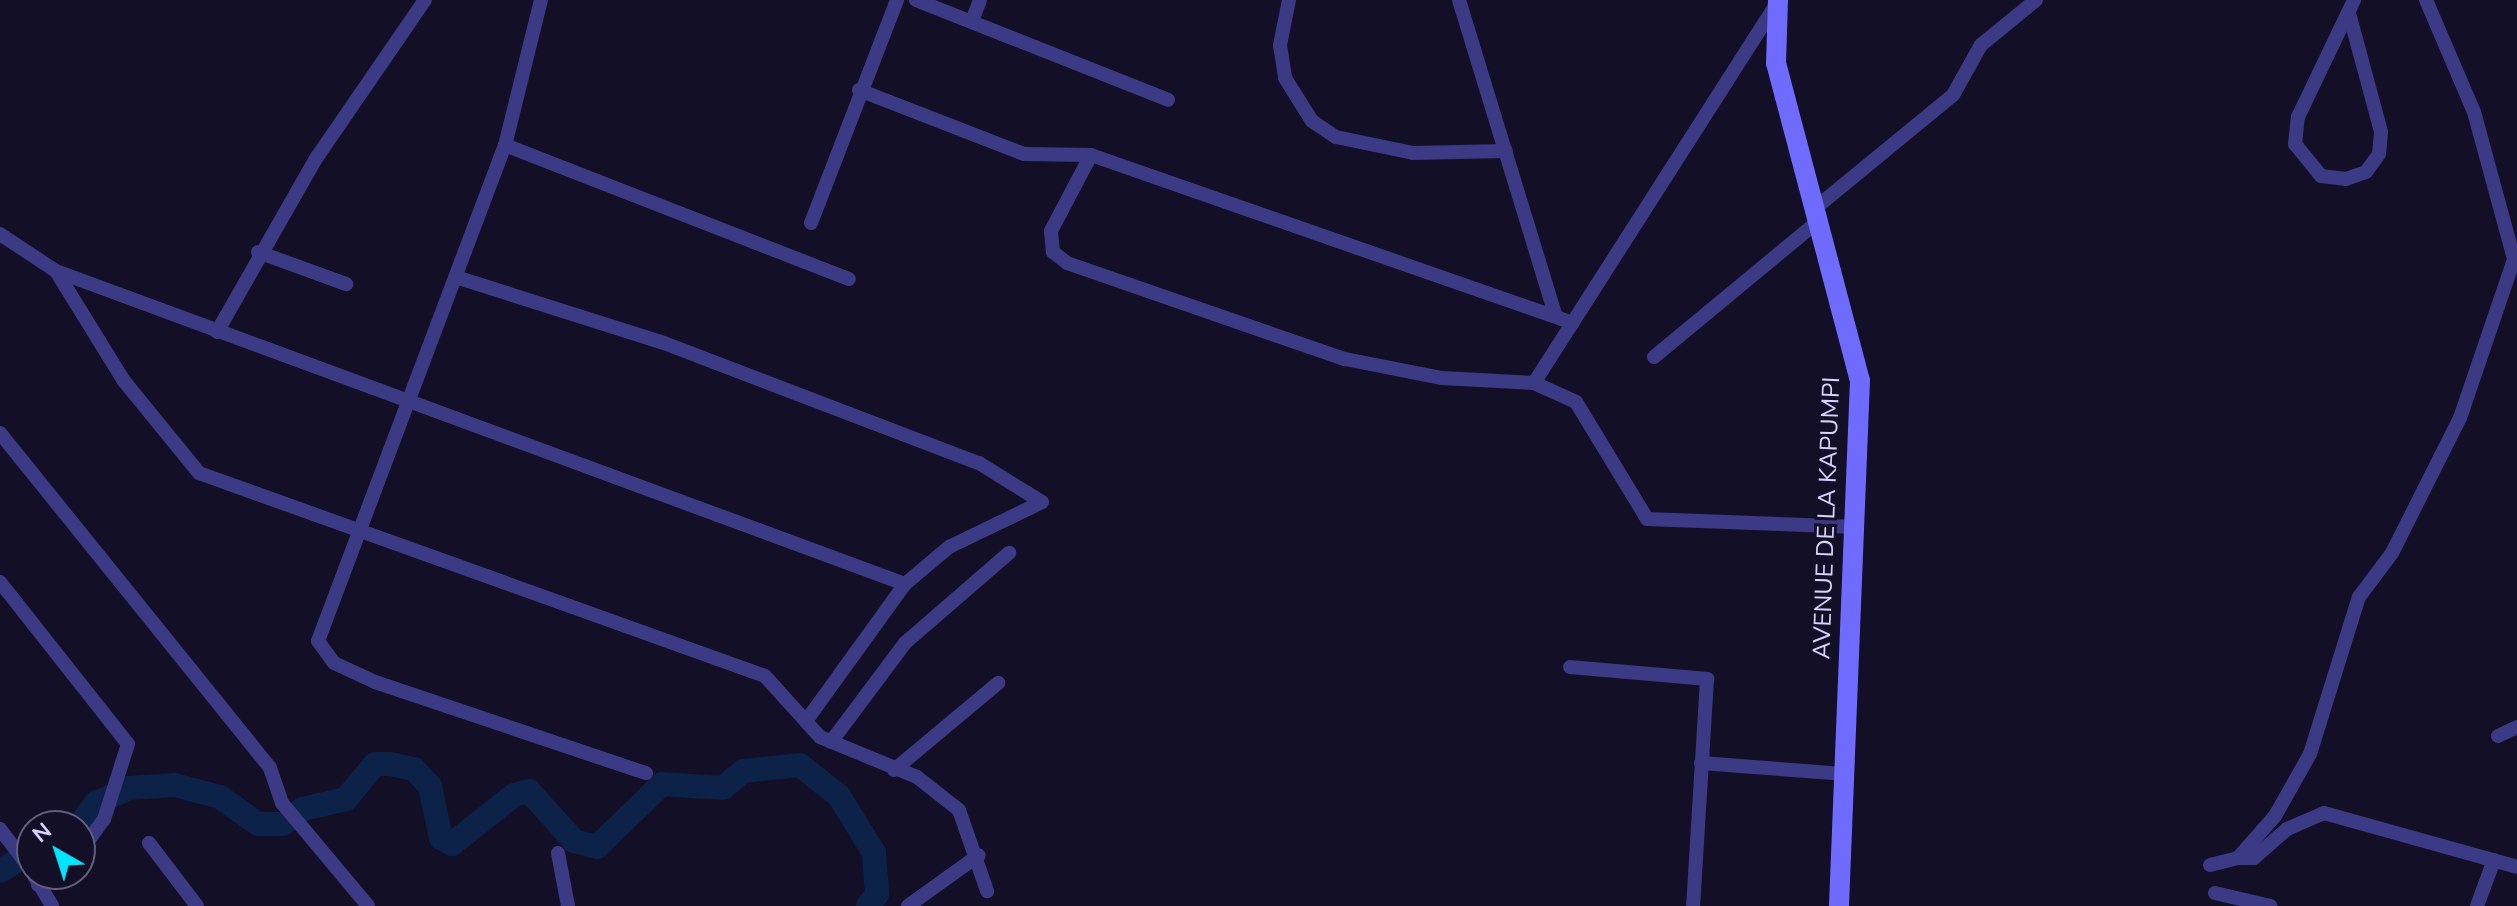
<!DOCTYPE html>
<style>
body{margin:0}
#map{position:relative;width:2517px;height:906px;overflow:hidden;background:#130f26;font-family:"Nunito Sans",sans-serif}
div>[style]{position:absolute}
.river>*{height:24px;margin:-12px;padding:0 12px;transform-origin:12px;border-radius:12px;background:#0c2248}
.minor>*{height:14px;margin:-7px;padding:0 7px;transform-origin:7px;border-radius:7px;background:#3d3a85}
.secondary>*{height:20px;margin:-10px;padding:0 10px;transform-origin:10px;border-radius:10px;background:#6f6bff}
span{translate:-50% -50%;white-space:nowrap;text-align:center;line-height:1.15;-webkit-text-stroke:6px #130f26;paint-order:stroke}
.street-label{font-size:24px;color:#d9d4ff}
.north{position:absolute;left:16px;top:810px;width:80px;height:80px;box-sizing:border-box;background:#130f26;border:2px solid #625e7d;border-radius:50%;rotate:321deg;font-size:22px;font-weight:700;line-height:32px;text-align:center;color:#d9d4ff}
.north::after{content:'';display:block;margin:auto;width:28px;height:36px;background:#00e5ff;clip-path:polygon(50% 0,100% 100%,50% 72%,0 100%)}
</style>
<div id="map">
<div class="river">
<i style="left:79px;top:826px;width:29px;rotate:-54deg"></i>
<i style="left:96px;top:803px;width:36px;rotate:-24deg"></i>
<i style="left:129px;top:788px;width:46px;rotate:-3.7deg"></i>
<i style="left:175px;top:785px;width:47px;rotate:14.9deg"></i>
<i style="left:220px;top:797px;width:47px;rotate:35.4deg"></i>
<i style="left:258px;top:824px;width:25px"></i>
<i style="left:283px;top:824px;width:25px;rotate:-37deg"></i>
<i style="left:303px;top:809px;width:44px;rotate:-13.1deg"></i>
<i style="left:346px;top:799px;width:45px;rotate:-50.4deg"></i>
<i style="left:375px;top:764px;width:15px"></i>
<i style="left:390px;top:764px;width:25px;rotate:12deg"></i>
<i style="left:414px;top:769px;width:23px;rotate:47deg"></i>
<i style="left:430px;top:786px;width:53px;rotate:78.1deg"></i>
<i style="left:441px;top:838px;width:13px;rotate:29deg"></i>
<i style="left:452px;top:844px;width:79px;rotate:-38.3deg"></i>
<i style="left:514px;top:795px;width:16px;rotate:-15deg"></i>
<i style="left:529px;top:791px;width:67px;rotate:48deg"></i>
<i style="left:574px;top:841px;width:24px;rotate:15deg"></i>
<i style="left:597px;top:847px;width:91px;rotate:-44.1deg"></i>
<i style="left:662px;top:784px;width:61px;rotate:3.8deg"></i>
<i style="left:723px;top:788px;width:26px;rotate:-40deg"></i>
<i style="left:743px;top:771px;width:57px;rotate:-6deg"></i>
<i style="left:800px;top:765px;width:50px;rotate:38.5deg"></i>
<i style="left:839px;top:796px;width:67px;rotate:58.4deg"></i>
<i style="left:874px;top:853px;width:41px;rotate:85.8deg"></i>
<i style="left:877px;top:894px;width:15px;rotate:127deg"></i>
<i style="left:0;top:871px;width:37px;rotate:-31deg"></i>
</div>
<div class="minor">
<i style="left:541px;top:0;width:149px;rotate:103.9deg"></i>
<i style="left:505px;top:145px;width:530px;rotate:110.66deg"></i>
<i style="left:318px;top:641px;width:27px;rotate:54deg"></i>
<i style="left:334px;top:663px;width:45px;rotate:24.9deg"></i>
<i style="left:375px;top:682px;width:286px;rotate:18.6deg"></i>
<i style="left:916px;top:0;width:271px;rotate:21.6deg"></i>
<i style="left:1289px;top:0;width:46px;rotate:101.3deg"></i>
<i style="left:1280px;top:45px;width:33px;rotate:81deg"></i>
<i style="left:1285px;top:78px;width:51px;rotate:57.9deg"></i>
<i style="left:1312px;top:121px;width:29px;rotate:34deg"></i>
<i style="left:1336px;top:137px;width:79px;rotate:11.7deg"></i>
<i style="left:1413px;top:153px;width:93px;rotate:-1.2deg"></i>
<i style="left:1459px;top:0;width:328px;rotate:73deg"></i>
<i style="left:2349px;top:13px;width:123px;rotate:74.9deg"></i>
<i style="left:2381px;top:132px;width:22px;rotate:95deg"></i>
<i style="left:2379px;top:154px;width:22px;rotate:126deg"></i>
<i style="left:2366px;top:172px;width:21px;rotate:161deg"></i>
<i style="left:2346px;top:179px;width:25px;rotate:-173deg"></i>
<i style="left:2321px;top:176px;width:41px;rotate:-129.1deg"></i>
<i style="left:2295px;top:144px;width:27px;rotate:-84deg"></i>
<i style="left:2298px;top:117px;width:130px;rotate:-64.4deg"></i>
<i style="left:972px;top:21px;width:22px;rotate:-69deg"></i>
<i style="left:859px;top:90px;width:177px;rotate:21.2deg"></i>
<i style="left:1024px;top:154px;width:67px;rotate:0.9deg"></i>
<i style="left:1091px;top:155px;width:510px;rotate:19.22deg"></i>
<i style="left:505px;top:145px;width:369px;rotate:21.3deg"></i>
<i style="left:1091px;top:155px;width:86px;rotate:117.8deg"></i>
<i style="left:1051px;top:231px;width:21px;rotate:85deg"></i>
<i style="left:1053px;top:252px;width:18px;rotate:38deg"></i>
<i style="left:1067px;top:263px;width:294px;rotate:19.1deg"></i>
<i style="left:1345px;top:359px;width:99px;rotate:11.1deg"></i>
<i style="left:1442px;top:378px;width:92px;rotate:3.1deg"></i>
<i style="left:1534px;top:383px;width:449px;rotate:-57.4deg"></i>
<i style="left:1813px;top:210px;width:181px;rotate:-39.4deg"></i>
<i style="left:1953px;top:95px;width:57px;rotate:-60.8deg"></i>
<i style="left:1981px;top:45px;width:71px;rotate:-39.3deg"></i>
<i style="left:811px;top:223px;width:239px;rotate:-68.9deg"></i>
<i style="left:0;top:234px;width:67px;rotate:33.5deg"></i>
<i style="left:56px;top:271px;width:905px;rotate:20.24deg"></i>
<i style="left:258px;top:252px;width:94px;rotate:20deg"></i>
<i style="left:56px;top:271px;width:129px;rotate:58.3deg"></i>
<i style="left:124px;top:381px;width:119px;rotate:50.8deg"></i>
<i style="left:199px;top:473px;width:601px;rotate:19.73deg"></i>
<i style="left:765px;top:676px;width:82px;rotate:48deg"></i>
<i style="left:820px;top:737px;width:105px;rotate:22.4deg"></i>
<i style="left:917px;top:777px;width:53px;rotate:38.2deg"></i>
<i style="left:959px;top:810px;width:86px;rotate:70.9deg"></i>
<i style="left:459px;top:278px;width:215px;rotate:17.6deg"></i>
<i style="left:664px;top:343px;width:337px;rotate:20.9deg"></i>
<i style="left:979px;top:463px;width:74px;rotate:31.8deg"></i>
<i style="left:217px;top:332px;width:198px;rotate:-60.3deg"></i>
<i style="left:315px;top:160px;width:194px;rotate:-55.5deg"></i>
<i style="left:1654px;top:357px;width:212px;rotate:-39.6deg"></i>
<i style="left:1534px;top:383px;width:46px;rotate:24.3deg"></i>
<i style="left:1576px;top:402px;width:137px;rotate:58.7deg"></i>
<i style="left:1647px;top:519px;width:209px;rotate:2.2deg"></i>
<i style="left:0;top:433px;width:430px;rotate:51.1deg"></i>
<i style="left:270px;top:768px;width:37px;rotate:71deg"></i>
<i style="left:282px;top:803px;width:134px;rotate:50.1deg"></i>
<i style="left:0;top:582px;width:206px;rotate:51.7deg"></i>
<i style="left:128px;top:744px;width:79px;rotate:107.7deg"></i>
<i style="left:104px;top:819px;width:41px;rotate:126deg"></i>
<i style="left:1570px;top:667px;width:138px;rotate:5deg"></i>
<i style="left:1707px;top:679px;width:227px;rotate:93.5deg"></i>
<i style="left:809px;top:717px;width:164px;rotate:-54.2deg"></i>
<i style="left:905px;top:584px;width:57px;rotate:-40.1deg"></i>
<i style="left:949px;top:547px;width:103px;rotate:-25.8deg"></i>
<i style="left:2498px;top:736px;width:21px;rotate:-25deg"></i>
<i style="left:831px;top:742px;width:124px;rotate:-53.2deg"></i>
<i style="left:905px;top:643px;width:138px;rotate:-40.9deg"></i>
<i style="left:1701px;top:763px;width:142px;rotate:4.4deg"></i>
<i style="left:894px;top:770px;width:136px;rotate:-39.9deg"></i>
<i style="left:0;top:829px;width:53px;rotate:52.7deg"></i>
<i style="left:149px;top:843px;width:79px;rotate:52.7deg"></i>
<i style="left:558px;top:853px;width:54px;rotate:79.3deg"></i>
<i style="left:2238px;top:858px;width:16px"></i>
<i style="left:2254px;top:858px;width:44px;rotate:-41.3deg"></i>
<i style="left:2287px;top:829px;width:40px;rotate:-23.4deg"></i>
<i style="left:2324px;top:813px;width:200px;rotate:15.6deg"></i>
<i style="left:2210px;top:865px;width:29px;rotate:-14deg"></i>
<i style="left:2238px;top:858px;width:56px;rotate:-48.6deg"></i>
<i style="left:2275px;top:816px;width:71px;rotate:-60.6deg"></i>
<i style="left:2310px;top:754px;width:164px;rotate:-72.7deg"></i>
<i style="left:2359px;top:597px;width:55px;rotate:-53.1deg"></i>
<i style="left:2392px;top:553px;width:151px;rotate:-63.3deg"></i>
<i style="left:2460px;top:418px;width:168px;rotate:-71.2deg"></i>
<i style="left:2514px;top:259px;width:152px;rotate:-105.2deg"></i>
<i style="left:2474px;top:112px;width:122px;rotate:-113.2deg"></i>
<i style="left:33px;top:874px;width:37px;rotate:59deg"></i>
<i style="left:38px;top:885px;width:18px;rotate:-38deg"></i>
<i style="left:2215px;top:893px;width:57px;rotate:13.3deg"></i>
<i style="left:908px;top:906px;width:87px;rotate:-35.7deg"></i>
<i style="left:2477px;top:906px;width:49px;rotate:-69.7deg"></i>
</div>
<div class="secondary">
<i style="left:1778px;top:0;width:63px;rotate:91.8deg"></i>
<i style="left:1776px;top:63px;width:328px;rotate:75.2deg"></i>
<i style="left:1860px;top:380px;width:526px;rotate:92.29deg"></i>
</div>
<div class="street-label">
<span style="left:1827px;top:518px;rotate:-88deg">AVENUE DE LA KAPUMPI</span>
</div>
<div class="north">N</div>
</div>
